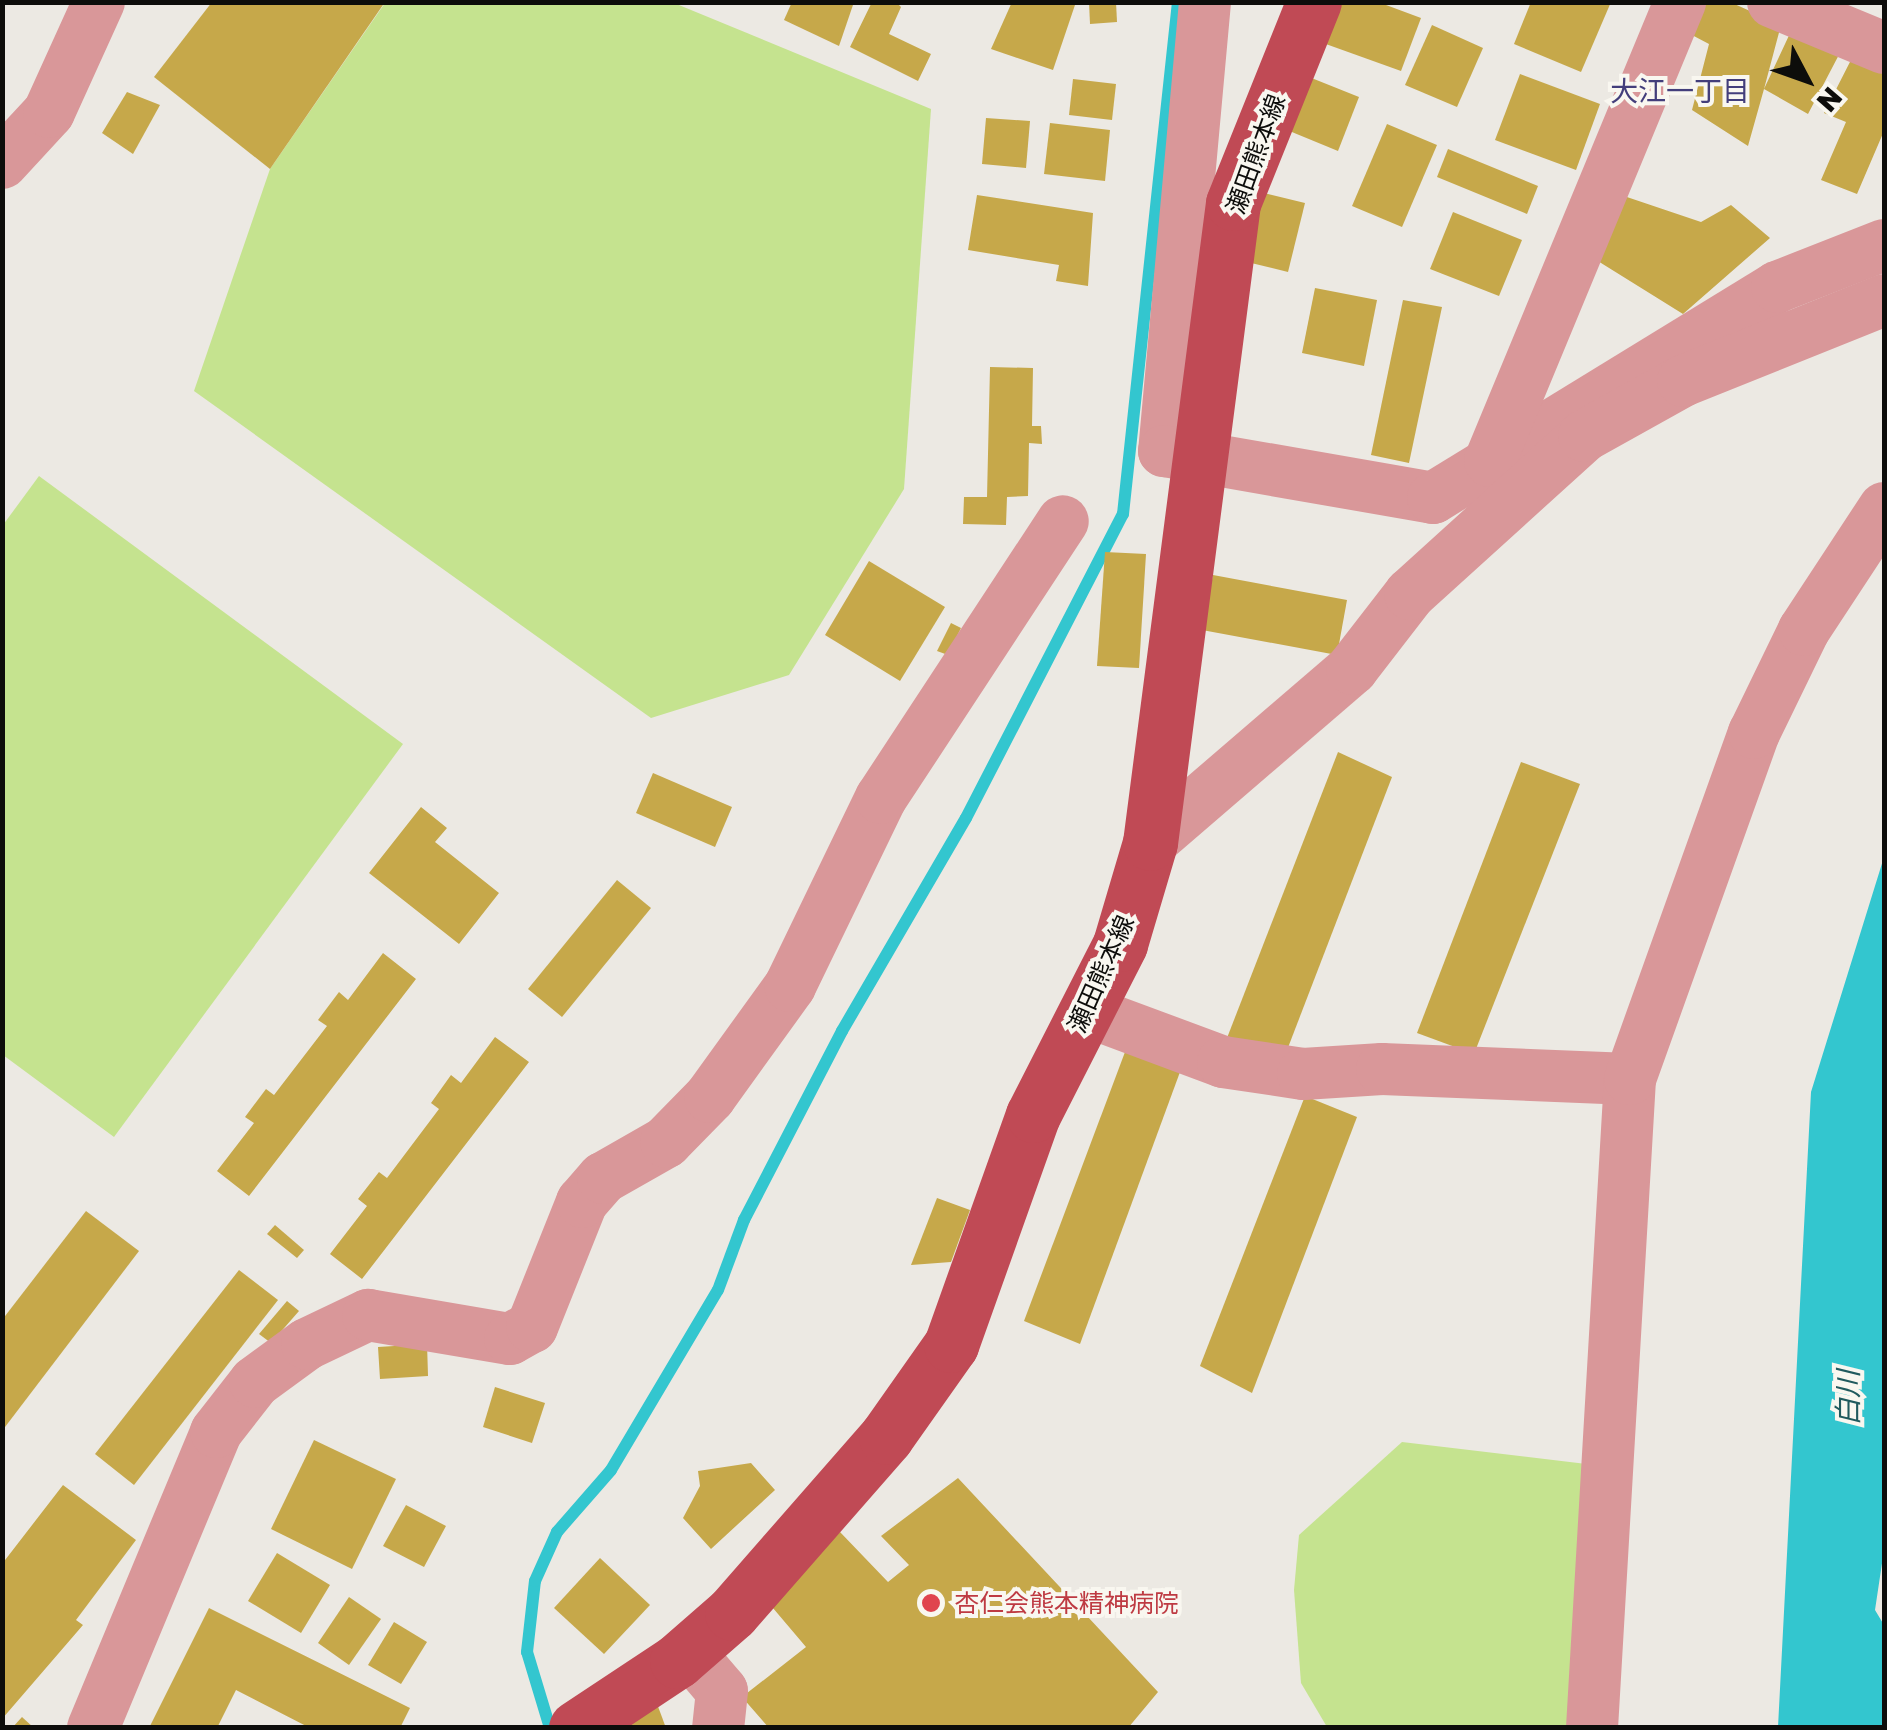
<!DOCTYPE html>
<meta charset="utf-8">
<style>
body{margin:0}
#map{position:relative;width:1887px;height:1730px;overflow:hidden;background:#ece9e3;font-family:"Golos Text","Noto Sans JP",sans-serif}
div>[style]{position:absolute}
.green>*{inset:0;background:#c5e38f}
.water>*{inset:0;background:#33c6cf}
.stream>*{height:12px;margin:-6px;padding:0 6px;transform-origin:6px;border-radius:6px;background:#33c6cf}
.building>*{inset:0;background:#c6a84a}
.minor>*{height:52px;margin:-26px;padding:0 26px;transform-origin:26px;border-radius:26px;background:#d99799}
.major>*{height:55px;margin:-27.5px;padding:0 27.5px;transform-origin:27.5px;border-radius:27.5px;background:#c04a55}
.dots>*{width:28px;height:28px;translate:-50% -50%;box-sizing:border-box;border:5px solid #f9f7f0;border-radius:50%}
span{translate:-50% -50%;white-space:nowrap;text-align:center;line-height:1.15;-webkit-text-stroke:8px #f9f7f0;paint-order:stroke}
.street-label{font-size:25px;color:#0d0d0b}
.health-label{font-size:25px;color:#be3a42}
.left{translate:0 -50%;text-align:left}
.neighbourhood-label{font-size:28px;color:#433e7b}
.water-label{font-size:28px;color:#205a5e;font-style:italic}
.frame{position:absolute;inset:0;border:5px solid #0d0d0b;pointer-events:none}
.north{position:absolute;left:1757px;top:30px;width:100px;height:100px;-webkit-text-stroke:8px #f9f7f0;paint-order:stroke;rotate:131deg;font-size:28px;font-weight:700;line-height:40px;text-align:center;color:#0d0d0b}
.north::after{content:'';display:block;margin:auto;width:35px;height:45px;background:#0d0d0b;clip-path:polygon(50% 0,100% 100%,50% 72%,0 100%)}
</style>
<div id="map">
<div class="green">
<i style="clip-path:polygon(385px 3px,674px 3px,931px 109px,904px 489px,789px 675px,651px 718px,194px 391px,270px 169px)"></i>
<i style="clip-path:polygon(39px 476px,403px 744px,114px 1137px,3px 1055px,3px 525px)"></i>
<i style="clip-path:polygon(1402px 1442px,1603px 1466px,1586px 1727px,1327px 1727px,1301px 1683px,1294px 1590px,1299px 1535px)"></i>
</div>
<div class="water">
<i style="clip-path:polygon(1884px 857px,1884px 1550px,1875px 1610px,1884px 1625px,1884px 1727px,1778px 1727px,1811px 1092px)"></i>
</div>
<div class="stream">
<i style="left:550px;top:1728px;width:79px;rotate:-106.8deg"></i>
<i style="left:527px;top:1652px;width:71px;rotate:-83.6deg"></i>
<i style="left:535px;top:1581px;width:54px;rotate:-65.8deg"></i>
<i style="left:557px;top:1532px;width:82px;rotate:-48.9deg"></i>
<i style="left:611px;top:1470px;width:209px;rotate:-59.3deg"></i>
<i style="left:718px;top:1290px;width:75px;rotate:-69.6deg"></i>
<i style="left:744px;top:1220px;width:213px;rotate:-62.6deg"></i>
<i style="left:842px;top:1031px;width:246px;rotate:-59.8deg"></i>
<i style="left:966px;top:818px;width:342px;rotate:-62.7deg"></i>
<i style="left:1123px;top:514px;width:515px;rotate:-83.87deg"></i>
</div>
<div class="building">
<i style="clip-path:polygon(212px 2px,385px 2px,270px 169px,154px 77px)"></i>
<i style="clip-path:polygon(792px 2px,854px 2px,839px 46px,784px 20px)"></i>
<i style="clip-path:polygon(872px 2px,896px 2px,901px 7px,889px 34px,931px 54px,918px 81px,850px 47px)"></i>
<i style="clip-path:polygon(1012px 2px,1076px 2px,1053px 70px,991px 49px)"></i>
<i style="clip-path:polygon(1089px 2px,1116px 2px,1117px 22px,1090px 24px)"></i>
<i style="clip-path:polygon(1337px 2px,1378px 2px,1421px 18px,1401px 71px,1323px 43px)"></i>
<i style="clip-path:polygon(1531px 2px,1611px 2px,1581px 72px,1514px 44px)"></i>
<i style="clip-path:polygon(1707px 2px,1730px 2px,1781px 25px,1764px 89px,1792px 29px,1843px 47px,1808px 114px,1764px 89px,1748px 146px,1692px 110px,1709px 44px,1690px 34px)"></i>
<i style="clip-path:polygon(1432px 25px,1483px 48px,1457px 107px,1405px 85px)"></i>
<i style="clip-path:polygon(1853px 56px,1884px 67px,1884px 131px,1857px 194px,1821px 180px,1846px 122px,1824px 113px)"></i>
<i style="clip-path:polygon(1520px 74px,1600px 104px,1576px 170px,1495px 140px)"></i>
<i style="clip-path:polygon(1309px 77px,1359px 97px,1338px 151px,1287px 130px)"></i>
<i style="clip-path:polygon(1073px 79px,1116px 84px,1112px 120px,1069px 115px)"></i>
<i style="clip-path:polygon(127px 92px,160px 105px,133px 154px,102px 133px)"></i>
<i style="clip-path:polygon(986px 118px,1030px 121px,1026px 168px,982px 164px)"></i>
<i style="clip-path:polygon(1050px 123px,1110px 130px,1105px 181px,1044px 174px)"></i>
<i style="clip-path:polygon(1387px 124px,1437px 145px,1402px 227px,1352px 206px)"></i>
<i style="clip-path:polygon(1448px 149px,1538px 186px,1527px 214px,1437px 177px)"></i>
<i style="clip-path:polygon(1264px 193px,1305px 203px,1288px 272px,1247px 262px)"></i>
<i style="clip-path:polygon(1615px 193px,1701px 222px,1731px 205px,1770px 238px,1683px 314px,1593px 258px)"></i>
<i style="clip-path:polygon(977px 195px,1093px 213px,1088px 286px,1056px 281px,1059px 265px,968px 250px)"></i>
<i style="clip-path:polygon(1453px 212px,1522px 240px,1499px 296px,1430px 269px)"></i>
<i style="clip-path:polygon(1315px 288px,1377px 300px,1364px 366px,1302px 353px)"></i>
<i style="clip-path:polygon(1403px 300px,1442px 307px,1409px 463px,1371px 455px)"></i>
<i style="clip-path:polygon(990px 367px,1033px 368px,1032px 426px,1041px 426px,1042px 444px,1029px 443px,1028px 496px,1007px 497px,1006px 525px,963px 524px,964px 497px,987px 497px)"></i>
<i style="clip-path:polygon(1105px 552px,1146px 554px,1139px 668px,1097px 666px)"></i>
<i style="clip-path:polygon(869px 561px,945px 607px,900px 681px,825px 635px)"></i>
<i style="clip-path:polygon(1213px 575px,1347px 600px,1337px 655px,1202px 630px)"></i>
<i style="clip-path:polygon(951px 623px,961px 628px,948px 655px,937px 651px)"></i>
<i style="clip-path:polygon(1338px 752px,1392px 777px,1284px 1058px,1227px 1038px)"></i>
<i style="clip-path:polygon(1521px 762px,1580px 784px,1474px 1054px,1417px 1033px)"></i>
<i style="clip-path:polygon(653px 773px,732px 807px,715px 847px,636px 813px)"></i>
<i style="clip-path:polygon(421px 807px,447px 828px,435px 842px,499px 893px,459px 944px,369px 873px)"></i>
<i style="clip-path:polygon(617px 880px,651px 908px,562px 1017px,528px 989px)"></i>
<i style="clip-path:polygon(383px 953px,416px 979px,249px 1196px,217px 1171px,254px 1123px,245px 1117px,266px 1089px,274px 1095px,327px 1026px,318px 1020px,339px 992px,348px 1000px)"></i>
<i style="clip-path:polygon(495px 1037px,529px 1062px,362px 1279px,330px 1254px,367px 1206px,358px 1199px,379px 1172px,387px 1178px,439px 1109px,431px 1103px,451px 1075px,461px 1083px)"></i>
<i style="clip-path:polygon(1125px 1052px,1180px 1072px,1080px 1344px,1024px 1321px)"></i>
<i style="clip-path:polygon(1305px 1096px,1357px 1117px,1252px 1393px,1200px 1366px)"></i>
<i style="clip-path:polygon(937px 1198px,970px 1210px,951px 1262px,911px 1265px)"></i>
<i style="clip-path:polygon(86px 1211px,139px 1251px,2px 1431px,2px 1320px)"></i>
<i style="clip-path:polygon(275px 1225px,304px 1250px,297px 1258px,267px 1234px)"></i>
<i style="clip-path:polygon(239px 1270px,278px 1300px,134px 1485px,95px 1454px)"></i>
<i style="clip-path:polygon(287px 1301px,299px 1311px,271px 1343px,259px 1334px)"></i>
<i style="clip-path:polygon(427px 1344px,428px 1376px,380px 1379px,378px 1347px)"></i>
<i style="clip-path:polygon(495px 1387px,545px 1403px,532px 1443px,483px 1427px)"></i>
<i style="clip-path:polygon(314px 1440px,396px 1479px,352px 1569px,271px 1529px)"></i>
<i style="clip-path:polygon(751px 1463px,775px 1490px,711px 1549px,683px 1518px,700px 1486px,698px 1471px)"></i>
<i style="clip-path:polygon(958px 1478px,1158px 1692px,1128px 1728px,769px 1728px,742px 1697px,806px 1647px,767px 1601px,840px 1532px,888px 1582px,909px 1565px,881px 1536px)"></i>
<i style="clip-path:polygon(63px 1485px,136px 1540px,76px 1620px,83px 1625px,2px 1719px,2px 1564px)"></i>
<i style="clip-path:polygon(406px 1505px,446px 1526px,424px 1567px,383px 1546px)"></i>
<i style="clip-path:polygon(277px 1553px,330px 1585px,301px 1633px,248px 1601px)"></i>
<i style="clip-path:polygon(600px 1558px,650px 1605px,604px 1654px,554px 1608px)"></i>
<i style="clip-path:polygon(349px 1597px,381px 1619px,349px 1665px,318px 1643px)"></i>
<i style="clip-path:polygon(209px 1608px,410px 1708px,400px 1728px,310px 1728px,236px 1690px,217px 1728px,149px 1728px)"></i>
<i style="clip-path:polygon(394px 1622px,427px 1642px,401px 1684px,368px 1665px)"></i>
<i style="clip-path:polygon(653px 1693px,666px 1728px,607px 1728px)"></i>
<i style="clip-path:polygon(22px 1717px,34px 1728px,12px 1728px)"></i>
</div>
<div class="minor">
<i style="left:1205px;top:2px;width:451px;rotate:95.2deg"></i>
<i style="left:1164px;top:451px;width:273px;rotate:9.9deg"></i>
<i style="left:1433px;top:498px;width:404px;rotate:-31.5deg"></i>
<i style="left:1777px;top:287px;width:115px;rotate:-21.4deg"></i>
<i style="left:1773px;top:2px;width:120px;rotate:22.5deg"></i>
<i style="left:2px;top:163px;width:69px;rotate:-47.3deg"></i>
<i style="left:49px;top:112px;width:121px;rotate:-65.6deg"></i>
<i style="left:1490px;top:461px;width:497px;rotate:-67.5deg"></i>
<i style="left:1150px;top:843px;width:267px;rotate:-40.7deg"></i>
<i style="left:1352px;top:669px;width:95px;rotate:-52.3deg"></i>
<i style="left:1410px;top:594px;width:235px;rotate:-42.2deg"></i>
<i style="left:1584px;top:436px;width:113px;rotate:-29.1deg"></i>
<i style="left:1683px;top:381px;width:217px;rotate:-21.9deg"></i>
<i style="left:1086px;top:1011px;width:146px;rotate:20.4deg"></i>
<i style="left:1223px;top:1062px;width:81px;rotate:8.5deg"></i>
<i style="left:1303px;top:1074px;width:79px;rotate:-3.6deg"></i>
<i style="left:1382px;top:1069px;width:248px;rotate:2.3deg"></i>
<i style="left:688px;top:1651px;width:52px;rotate:49.6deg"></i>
<i style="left:722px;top:1691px;width:37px;rotate:96deg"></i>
<i style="left:93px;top:1728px;width:321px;rotate:-67.4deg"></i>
<i style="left:216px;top:1432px;width:63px;rotate:-52deg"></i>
<i style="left:255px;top:1382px;width:64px;rotate:-36.2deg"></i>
<i style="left:307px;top:1344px;width:68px;rotate:-25.4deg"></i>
<i style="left:368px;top:1315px;width:144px;rotate:9.6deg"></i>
<i style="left:510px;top:1339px;width:25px;rotate:-29deg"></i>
<i style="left:532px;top:1327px;width:135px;rotate:-68.2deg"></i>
<i style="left:582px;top:1202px;width:32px;rotate:-49deg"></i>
<i style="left:603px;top:1178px;width:73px;rotate:-29.7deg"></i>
<i style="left:666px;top:1142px;width:63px;rotate:-45.6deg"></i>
<i style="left:710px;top:1097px;width:137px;rotate:-54.2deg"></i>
<i style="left:790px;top:986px;width:209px;rotate:-64.2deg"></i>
<i style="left:881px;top:798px;width:331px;rotate:-56.7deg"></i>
<i style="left:1592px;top:1728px;width:650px;rotate:-86.65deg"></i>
<i style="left:1630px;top:1079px;width:368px;rotate:-70.3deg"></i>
<i style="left:1754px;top:733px;width:114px;rotate:-64.1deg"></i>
<i style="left:1804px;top:630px;width:146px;rotate:-56.7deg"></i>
</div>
<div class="major">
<i style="left:576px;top:1728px;width:121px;rotate:-33.6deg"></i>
<i style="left:677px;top:1661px;width:73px;rotate:-41.1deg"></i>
<i style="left:732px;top:1613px;width:234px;rotate:-48.8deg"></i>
<i style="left:886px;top:1437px;width:113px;rotate:-54.8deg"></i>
<i style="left:951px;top:1345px;width:244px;rotate:-70.4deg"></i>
<i style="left:1033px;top:1115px;width:192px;rotate:-63deg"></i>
<i style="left:1120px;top:944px;width:105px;rotate:-73.5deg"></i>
<i style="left:1150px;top:843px;width:645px;rotate:-82.61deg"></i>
<i style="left:1233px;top:203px;width:217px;rotate:-68.1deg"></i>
</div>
<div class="dots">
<i style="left:931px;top:1603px;background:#e0444e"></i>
</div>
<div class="street-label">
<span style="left:1256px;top:154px;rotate:-70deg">瀬田熊本線</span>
<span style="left:1101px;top:974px;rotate:-66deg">瀬田熊本線</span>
</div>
<div class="health-label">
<span class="left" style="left:954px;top:1603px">杏仁会熊本精神病院</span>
</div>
<div class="neighbourhood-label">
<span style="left:1680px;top:91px">大江一丁目</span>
</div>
<div class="water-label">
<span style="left:1848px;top:1398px;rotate:-90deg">白川</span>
</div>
<div class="frame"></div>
<div class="north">N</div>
</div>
